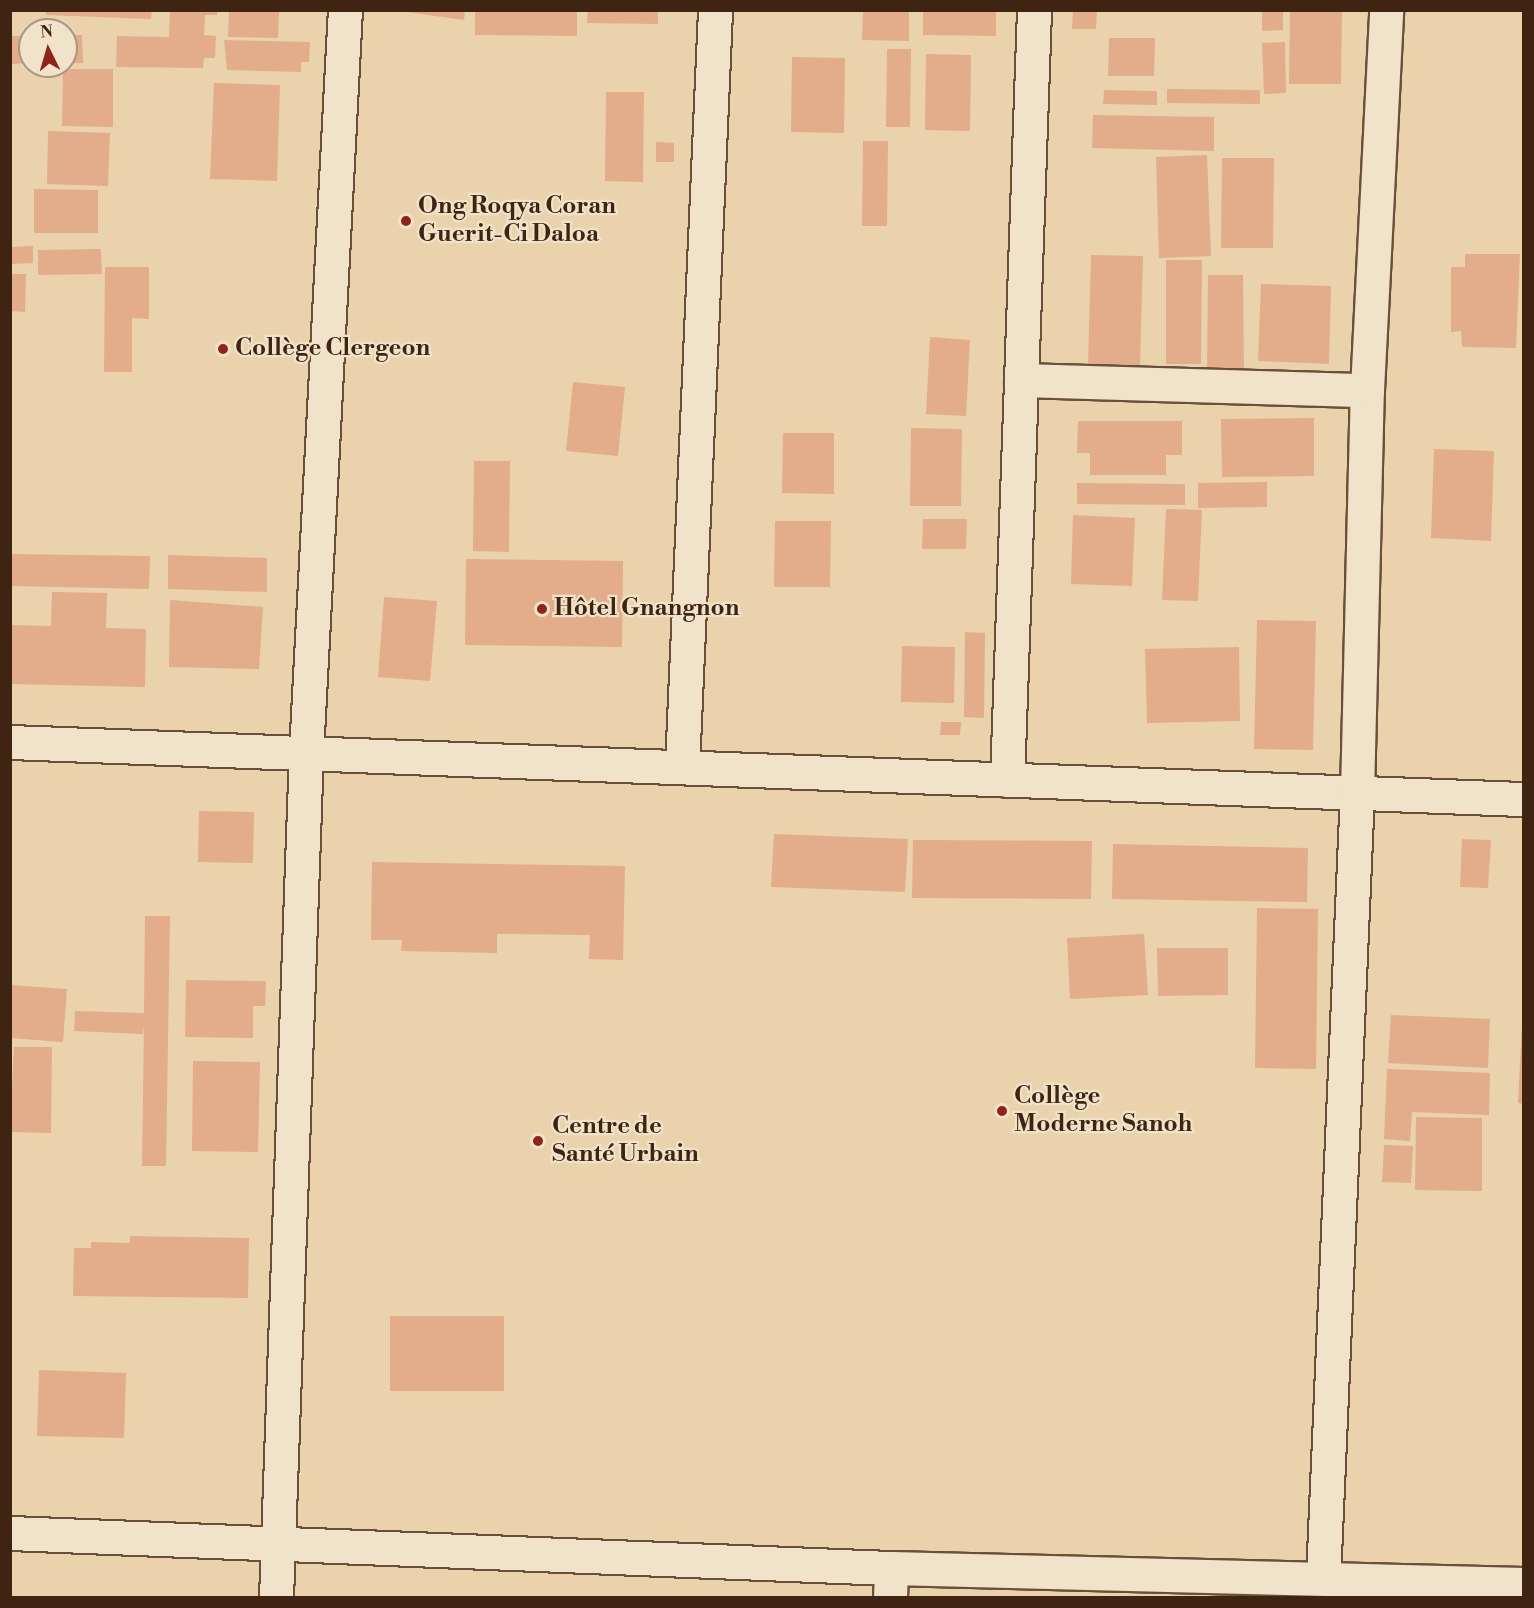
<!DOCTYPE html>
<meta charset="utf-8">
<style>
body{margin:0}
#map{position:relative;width:1534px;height:1608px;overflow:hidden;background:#ead2ad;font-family:"Libre Bodoni",serif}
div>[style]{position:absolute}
.building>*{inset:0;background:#e3ac8a}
.roads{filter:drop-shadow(2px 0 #6a5039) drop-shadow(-2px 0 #6a5039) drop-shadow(0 2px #6a5039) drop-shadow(0 -2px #6a5039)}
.minor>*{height:33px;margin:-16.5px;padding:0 16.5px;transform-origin:16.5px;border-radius:16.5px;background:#f1e2ca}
.dots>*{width:16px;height:16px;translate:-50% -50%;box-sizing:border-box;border:3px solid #f1e2ca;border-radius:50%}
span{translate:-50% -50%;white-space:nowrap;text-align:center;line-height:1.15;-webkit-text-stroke:4.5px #f1e2ca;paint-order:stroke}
.poi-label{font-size:24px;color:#402412;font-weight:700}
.left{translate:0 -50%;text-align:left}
.frame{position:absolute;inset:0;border:12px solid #402412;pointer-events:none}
.north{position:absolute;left:18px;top:18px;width:60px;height:60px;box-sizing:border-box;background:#f1e2ca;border:2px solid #aa9680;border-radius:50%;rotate:355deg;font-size:16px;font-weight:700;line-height:24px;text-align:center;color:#402412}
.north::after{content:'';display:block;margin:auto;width:21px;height:27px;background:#8f2418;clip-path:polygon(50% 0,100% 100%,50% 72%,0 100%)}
</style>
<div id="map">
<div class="building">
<i style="clip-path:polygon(46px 10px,152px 10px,151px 19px,46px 15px)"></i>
<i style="clip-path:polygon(170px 10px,217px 10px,217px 15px,205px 15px,204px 35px,216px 36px,215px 58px,204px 58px,203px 68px,116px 67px,117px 36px,169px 37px)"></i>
<i style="clip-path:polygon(229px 10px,279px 10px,278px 38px,228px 37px)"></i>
<i style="clip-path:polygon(392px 10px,465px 10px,464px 20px)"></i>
<i style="clip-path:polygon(475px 10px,577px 10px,577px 36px,475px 35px)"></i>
<i style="clip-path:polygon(588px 10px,658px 10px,658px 24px,587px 23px)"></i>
<i style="clip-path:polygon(863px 10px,909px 10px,909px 41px,862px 40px)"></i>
<i style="clip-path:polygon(923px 10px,996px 10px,996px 36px,923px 35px)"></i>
<i style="clip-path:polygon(1073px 10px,1097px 10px,1096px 29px,1072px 29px)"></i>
<i style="clip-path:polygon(1262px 10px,1283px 10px,1283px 30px,1262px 31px)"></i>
<i style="clip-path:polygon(1290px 10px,1342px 10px,1341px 84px,1289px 84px)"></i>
<i style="clip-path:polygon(66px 35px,82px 35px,83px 63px,66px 63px)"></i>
<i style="clip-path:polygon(10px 36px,30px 36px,30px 63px,10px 64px)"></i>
<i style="clip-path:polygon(1109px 38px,1155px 38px,1154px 76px,1108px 76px)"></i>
<i style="clip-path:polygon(224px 40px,310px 42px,309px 62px,301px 62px,301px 72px,227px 70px)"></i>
<i style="clip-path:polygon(1285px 42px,1286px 93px,1264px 94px,1262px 43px)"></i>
<i style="clip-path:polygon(887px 49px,911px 49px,910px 127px,886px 127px)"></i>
<i style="clip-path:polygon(926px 54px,971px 55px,970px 131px,925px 130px)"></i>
<i style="clip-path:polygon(792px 57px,845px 58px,844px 133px,791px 132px)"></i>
<i style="clip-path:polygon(63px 69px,113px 69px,113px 127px,62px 126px)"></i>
<i style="clip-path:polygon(214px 83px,280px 85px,277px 181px,210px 179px)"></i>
<i style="clip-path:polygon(1167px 89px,1260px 90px,1260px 104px,1167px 103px)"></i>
<i style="clip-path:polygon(1104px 90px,1157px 91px,1157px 105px,1103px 104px)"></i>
<i style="clip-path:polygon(606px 92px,644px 92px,643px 182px,605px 181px)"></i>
<i style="clip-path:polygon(1093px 115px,1214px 117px,1214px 151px,1092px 148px)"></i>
<i style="clip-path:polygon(48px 131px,110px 133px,108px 186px,47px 184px)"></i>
<i style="clip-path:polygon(863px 141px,888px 141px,887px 226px,862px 226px)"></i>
<i style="clip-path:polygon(656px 142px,674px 143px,674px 162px,656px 162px)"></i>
<i style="clip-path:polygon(1207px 155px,1211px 256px,1159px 258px,1156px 157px)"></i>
<i style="clip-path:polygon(1222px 158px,1274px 158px,1273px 248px,1221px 248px)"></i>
<i style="clip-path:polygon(34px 189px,98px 190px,98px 233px,34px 233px)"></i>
<i style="clip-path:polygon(33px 246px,33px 263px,10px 264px,10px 247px)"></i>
<i style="clip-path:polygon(101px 249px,102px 274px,38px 275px,38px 250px)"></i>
<i style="clip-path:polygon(1465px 254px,1520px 254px,1516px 348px,1462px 347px,1461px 331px,1451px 332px,1451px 267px,1465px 267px)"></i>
<i style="clip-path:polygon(1091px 255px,1143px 256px,1140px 367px,1088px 366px)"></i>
<i style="clip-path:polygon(1166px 260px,1202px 260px,1201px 364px,1166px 364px)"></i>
<i style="clip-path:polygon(105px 267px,149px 267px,149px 319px,132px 318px,132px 372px,104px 372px)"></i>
<i style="clip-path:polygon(10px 274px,26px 274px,25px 312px,10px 311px)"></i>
<i style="clip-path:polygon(1208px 275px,1243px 275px,1244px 374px,1207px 374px)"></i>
<i style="clip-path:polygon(1261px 284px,1331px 286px,1329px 364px,1258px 361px)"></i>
<i style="clip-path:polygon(930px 337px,970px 340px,966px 416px,926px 414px)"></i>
<i style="clip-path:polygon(573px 382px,625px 387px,618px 456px,566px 451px)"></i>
<i style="clip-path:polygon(1314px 418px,1314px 476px,1222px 477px,1221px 419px)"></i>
<i style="clip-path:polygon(1078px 421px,1182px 421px,1182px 455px,1166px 455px,1166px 475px,1090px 475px,1090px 453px,1077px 453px)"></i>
<i style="clip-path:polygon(911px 428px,962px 429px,961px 506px,910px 506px)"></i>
<i style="clip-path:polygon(783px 433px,834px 433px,834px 494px,782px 493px)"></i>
<i style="clip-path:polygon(1434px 449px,1494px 451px,1491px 541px,1431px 538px)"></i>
<i style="clip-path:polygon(474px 461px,510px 461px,509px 552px,473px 551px)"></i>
<i style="clip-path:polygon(1267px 482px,1267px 507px,1198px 508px,1198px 483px)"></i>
<i style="clip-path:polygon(1077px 483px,1185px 484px,1185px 505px,1077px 504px)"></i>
<i style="clip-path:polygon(1166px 509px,1202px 510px,1198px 601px,1162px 600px)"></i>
<i style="clip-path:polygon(1073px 515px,1135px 518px,1132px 586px,1071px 584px)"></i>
<i style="clip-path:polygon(923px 519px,967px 519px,966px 549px,922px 549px)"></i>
<i style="clip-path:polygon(775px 521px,831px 521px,830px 587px,774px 587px)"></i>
<i style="clip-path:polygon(10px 554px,150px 556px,149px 589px,10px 586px)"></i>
<i style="clip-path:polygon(168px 555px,267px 558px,267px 592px,168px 589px)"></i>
<i style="clip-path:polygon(466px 559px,623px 561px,622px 647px,465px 645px)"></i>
<i style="clip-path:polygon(52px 592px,107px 593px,106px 628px,146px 629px,145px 687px,10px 684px,10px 625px,51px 626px)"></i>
<i style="clip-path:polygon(384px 597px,437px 601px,430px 681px,378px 677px)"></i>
<i style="clip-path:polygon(170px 600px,263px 607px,259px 669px,169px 667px)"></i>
<i style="clip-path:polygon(1257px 620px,1316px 621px,1313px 750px,1254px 749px)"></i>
<i style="clip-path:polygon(965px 632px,985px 633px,984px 718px,964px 717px)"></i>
<i style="clip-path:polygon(902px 646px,955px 647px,954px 703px,901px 702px)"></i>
<i style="clip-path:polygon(1239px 647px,1240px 721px,1147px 723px,1145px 649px)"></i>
<i style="clip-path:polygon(941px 722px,961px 722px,960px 735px,940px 735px)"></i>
<i style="clip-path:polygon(199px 811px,254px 812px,253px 863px,198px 862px)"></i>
<i style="clip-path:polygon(774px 834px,908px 839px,905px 892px,771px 887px)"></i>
<i style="clip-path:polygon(1462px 839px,1491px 840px,1488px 888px,1460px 887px)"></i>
<i style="clip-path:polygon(913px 840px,1092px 841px,1091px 899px,912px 898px)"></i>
<i style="clip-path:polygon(1113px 844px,1308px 848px,1307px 902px,1112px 899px)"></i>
<i style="clip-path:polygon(372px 862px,625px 866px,623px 960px,589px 959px,590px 935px,497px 934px,497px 953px,401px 951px,402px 940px,371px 940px)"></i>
<i style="clip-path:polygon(1257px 908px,1318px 909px,1316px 1069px,1255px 1068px)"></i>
<i style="clip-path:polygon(145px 916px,170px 916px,166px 1166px,142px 1166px,144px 1026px,143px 1034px,74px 1031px,75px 1011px,144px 1013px)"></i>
<i style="clip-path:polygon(1144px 934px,1148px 995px,1070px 999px,1067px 938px)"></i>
<i style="clip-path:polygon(1157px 948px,1228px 948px,1228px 995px,1158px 996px)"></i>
<i style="clip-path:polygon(186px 980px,266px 981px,265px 1006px,253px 1006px,253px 1038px,185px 1037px)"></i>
<i style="clip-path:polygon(10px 985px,67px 989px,63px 1042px,10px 1038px)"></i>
<i style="clip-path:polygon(1391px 1015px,1490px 1019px,1488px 1068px,1388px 1063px)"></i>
<i style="clip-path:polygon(1522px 1023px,1524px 1023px,1524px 1104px,1518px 1103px)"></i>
<i style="clip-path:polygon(14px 1047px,52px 1047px,51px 1133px,10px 1132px)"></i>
<i style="clip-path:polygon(193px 1061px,260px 1062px,258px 1152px,192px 1151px)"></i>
<i style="clip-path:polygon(1387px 1069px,1490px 1073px,1489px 1115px,1412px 1112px,1410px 1141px,1384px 1139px)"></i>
<i style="clip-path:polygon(1416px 1117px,1482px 1118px,1482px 1191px,1415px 1190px)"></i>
<i style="clip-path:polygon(1384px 1145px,1413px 1146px,1411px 1183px,1382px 1182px)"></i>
<i style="clip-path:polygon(130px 1236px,249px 1238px,248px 1298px,73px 1296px,74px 1248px,91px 1248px,91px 1242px,130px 1243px)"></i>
<i style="clip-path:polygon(390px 1316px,504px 1316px,504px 1391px,390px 1391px)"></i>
<i style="clip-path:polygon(39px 1370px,126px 1373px,124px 1438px,37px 1436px)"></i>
</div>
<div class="roads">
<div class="minor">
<i style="left:1021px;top:380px;width:346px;rotate:1.7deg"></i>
<i style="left:10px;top:742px;width:1515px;rotate:2.16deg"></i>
<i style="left:682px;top:767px;width:758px;rotate:-87.5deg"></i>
<i style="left:1007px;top:780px;width:770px;rotate:-87.99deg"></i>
<i style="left:10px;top:1533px;width:882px;rotate:2.28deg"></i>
<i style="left:891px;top:1568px;width:633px;rotate:1.45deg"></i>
<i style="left:1323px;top:1578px;width:786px;rotate:-87.52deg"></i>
<i style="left:1357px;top:793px;width:403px;rotate:-88.6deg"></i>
<i style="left:1367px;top:390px;width:380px;rotate:-87.1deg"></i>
<i style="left:276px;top:1598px;width:846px;rotate:-87.97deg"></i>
<i style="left:306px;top:753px;width:744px;rotate:-87deg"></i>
<i style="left:890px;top:1598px;width:30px;rotate:-88deg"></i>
</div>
</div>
<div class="dots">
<i style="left:406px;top:221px;background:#8f2418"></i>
<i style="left:223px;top:349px;background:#8f2418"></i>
<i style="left:542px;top:609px;background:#8f2418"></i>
<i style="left:1002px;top:1111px;background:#8f2418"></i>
<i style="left:538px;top:1141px;background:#8f2418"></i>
</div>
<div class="poi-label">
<span class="left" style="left:418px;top:221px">Ong Roqya Coran<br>Guerit-Ci Daloa</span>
<span class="left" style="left:235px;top:349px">Collège Clergeon</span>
<span class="left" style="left:554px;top:609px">Hôtel Gnangnon</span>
<span class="left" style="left:1014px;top:1111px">Collège<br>Moderne Sanoh</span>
<span class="left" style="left:552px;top:1141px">Centre de<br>Santé Urbain</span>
</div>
<div class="frame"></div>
<div class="north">N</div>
</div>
